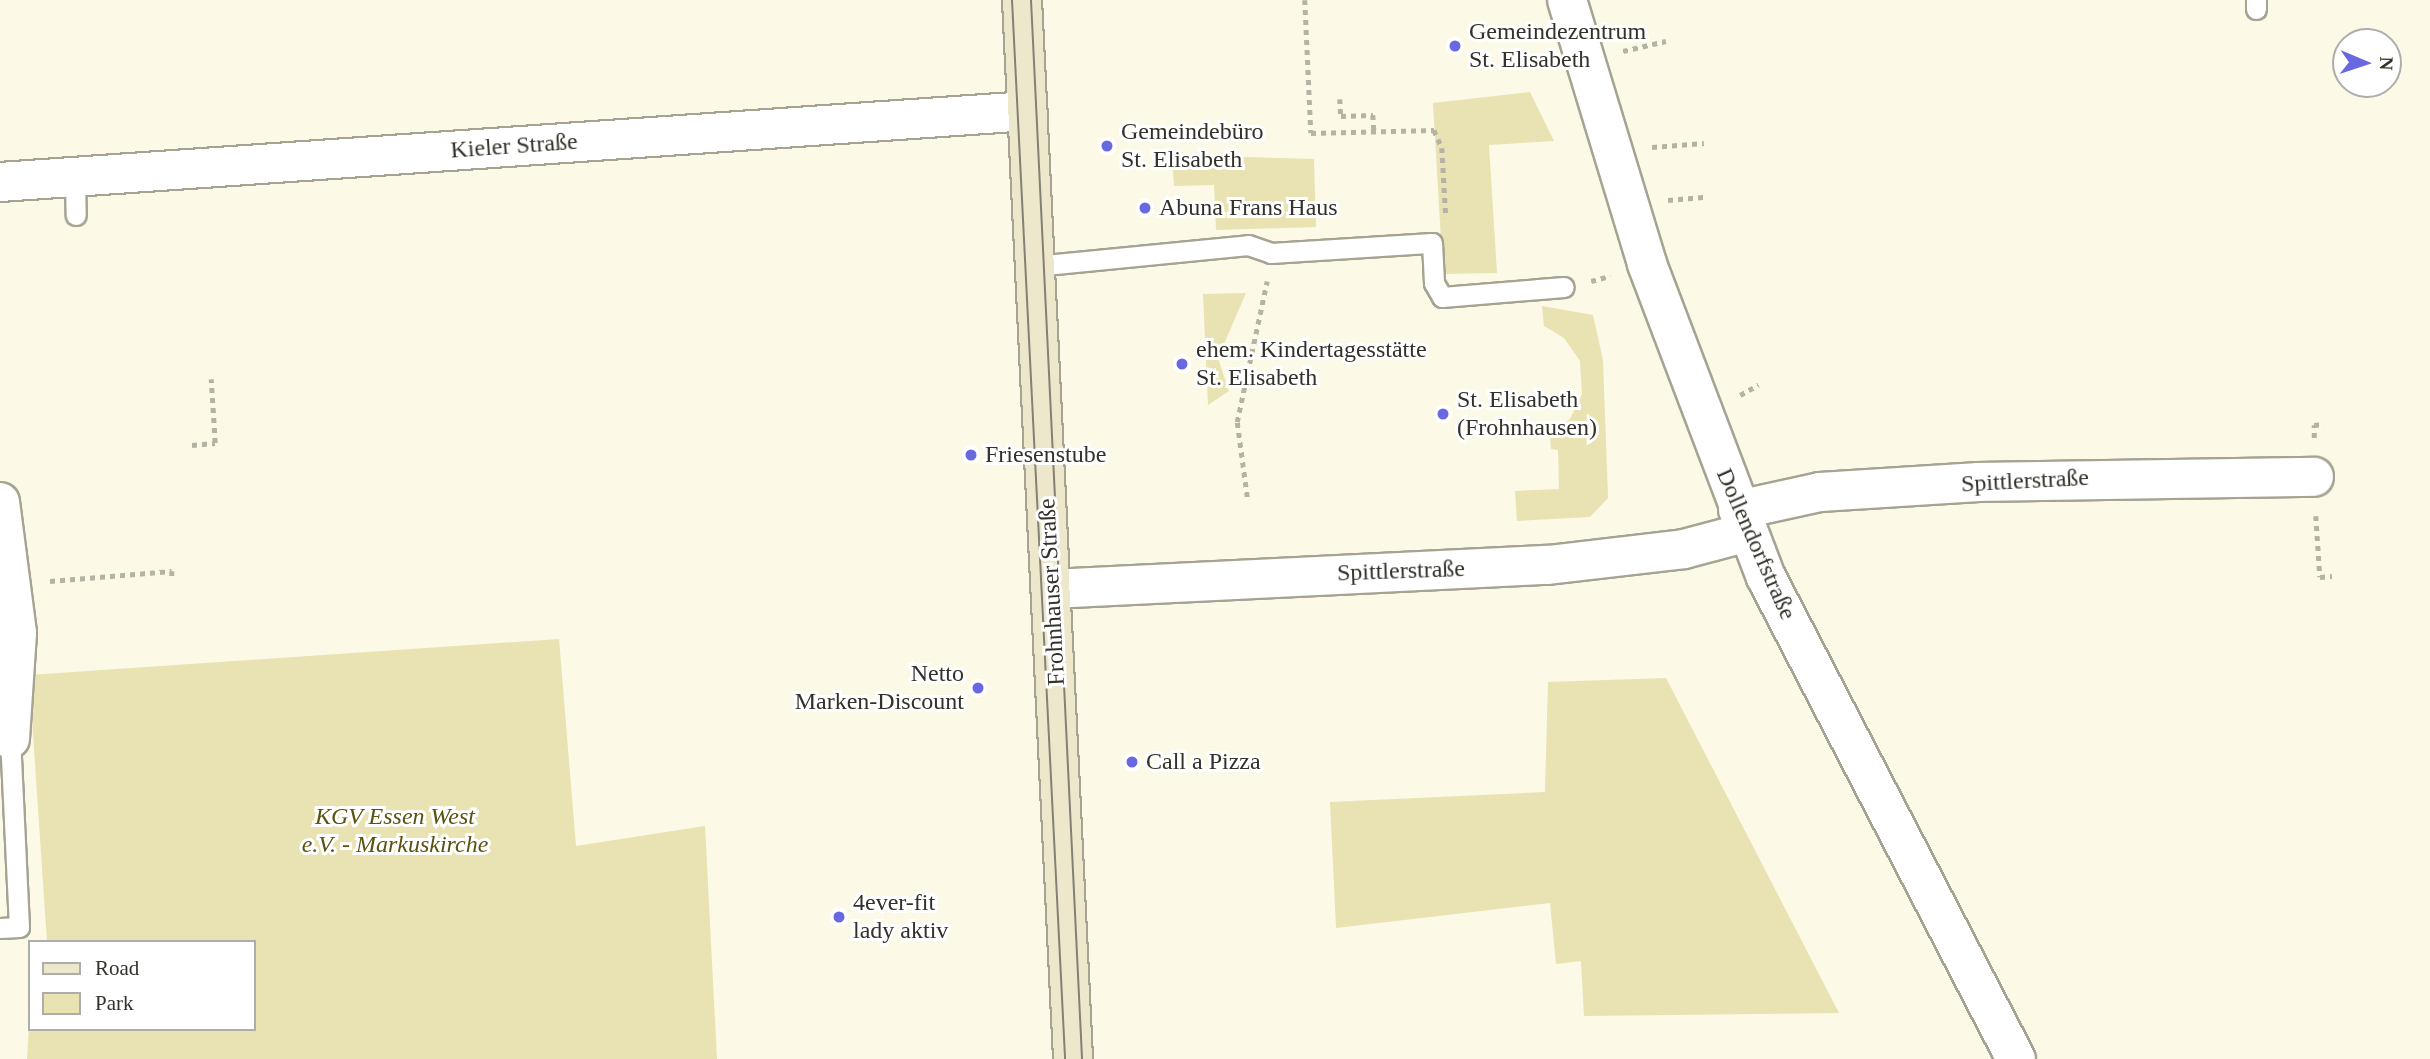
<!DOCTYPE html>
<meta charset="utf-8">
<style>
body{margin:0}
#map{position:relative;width:2430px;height:1059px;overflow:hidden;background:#fcf9e6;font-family:"Times New Roman",serif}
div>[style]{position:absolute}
.green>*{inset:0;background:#e9e2b2}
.path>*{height:4.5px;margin-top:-2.25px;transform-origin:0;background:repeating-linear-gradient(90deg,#b5b3a4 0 5px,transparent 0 10px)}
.roads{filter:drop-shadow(2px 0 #a6a392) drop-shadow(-2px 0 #a6a392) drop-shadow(0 2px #a6a392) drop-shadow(0 -2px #a6a392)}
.service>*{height:19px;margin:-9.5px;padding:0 9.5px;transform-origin:9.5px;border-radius:9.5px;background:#fff}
.minor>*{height:38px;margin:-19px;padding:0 19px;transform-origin:19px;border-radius:19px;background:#fff}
.secondary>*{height:38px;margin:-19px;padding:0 19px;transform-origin:19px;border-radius:19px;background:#ede8cc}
.tram>*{height:2px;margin:-1px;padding:0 1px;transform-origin:1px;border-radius:1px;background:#838176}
.dots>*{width:19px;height:19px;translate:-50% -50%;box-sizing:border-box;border:4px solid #fff;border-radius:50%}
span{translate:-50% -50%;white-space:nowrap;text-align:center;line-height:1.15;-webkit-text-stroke:6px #fff;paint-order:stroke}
.poi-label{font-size:24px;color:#32312a}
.left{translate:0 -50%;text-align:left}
.right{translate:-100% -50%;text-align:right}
.street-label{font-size:24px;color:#32312a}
.park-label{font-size:24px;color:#5b5111;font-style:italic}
.legend{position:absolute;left:28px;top:940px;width:228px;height:91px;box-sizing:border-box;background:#fff;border:2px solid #adadaa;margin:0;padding:9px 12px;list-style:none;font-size:21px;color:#32312a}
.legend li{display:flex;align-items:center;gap:14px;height:35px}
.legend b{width:35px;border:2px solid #adadaa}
.north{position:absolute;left:2332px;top:28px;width:70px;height:70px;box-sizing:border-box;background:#fff;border:2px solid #adadaa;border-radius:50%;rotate:92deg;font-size:19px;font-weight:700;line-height:28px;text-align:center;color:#32312a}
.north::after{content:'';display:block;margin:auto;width:24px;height:32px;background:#6968e1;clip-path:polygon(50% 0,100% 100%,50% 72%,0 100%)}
</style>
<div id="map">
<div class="green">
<i style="clip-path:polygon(1530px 92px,1554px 141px,1489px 145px,1497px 273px,1443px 274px,1433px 103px)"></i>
<i style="clip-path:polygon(1172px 155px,1314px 159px,1316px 227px,1216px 230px,1214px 185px,1174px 186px)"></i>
<i style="clip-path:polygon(1246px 293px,1218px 358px,1229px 391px,1208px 405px,1203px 294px)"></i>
<i style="clip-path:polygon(1542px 306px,1593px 315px,1603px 360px,1608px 498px,1590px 517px,1517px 521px,1515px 491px,1559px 489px,1558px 450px,1551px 449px,1550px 435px,1570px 419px,1582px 394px,1580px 361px,1564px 338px,1544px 326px)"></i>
<i style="clip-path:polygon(559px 639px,576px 846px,705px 826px,717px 1059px,27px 1059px,30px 1010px,30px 1029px,254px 1029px,254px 942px,47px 942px,29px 675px)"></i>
<i style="clip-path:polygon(1666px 678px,1839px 1013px,1584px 1016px,1581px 961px,1556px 964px,1550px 903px,1336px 928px,1330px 802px,1545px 792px,1548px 682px)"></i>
</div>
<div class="path">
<i style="left:1305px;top:0;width:133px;rotate:87.4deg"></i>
<i style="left:1311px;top:133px;width:123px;rotate:-1.4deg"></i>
<i style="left:1434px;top:130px;width:20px;rotate:66deg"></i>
<i style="left:1442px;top:148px;width:70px;rotate:86.7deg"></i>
<i style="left:1623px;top:51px;width:44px;rotate:-13.1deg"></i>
<i style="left:1340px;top:99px;width:17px;rotate:87deg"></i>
<i style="left:1341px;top:116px;width:32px;rotate:-2deg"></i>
<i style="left:1373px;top:115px;width:16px;rotate:86deg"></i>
<i style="left:1652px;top:147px;width:52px;rotate:-4.4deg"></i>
<i style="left:1668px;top:200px;width:38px;rotate:-5deg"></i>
<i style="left:1591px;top:281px;width:20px;rotate:-15deg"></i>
<i style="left:1740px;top:395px;width:21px;rotate:-29deg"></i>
<i style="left:2314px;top:438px;width:13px;rotate:-90deg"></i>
<i style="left:2314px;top:425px;width:10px;rotate:-6deg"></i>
<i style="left:192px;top:445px;width:23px;rotate:-5deg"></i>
<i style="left:215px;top:443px;width:64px;rotate:-93.6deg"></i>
<i style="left:1247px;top:497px;width:76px;rotate:-97.6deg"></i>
<i style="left:1237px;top:422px;width:144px;rotate:-78deg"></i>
<i style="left:2316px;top:516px;width:61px;rotate:86.2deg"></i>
<i style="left:2320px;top:577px;width:12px;rotate:-5deg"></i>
<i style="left:50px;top:581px;width:122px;rotate:-4.7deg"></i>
<i style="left:172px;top:571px;width:9px;rotate:90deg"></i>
</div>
<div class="roads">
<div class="service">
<i style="left:2256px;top:9px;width:9px;rotate:-90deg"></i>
<i style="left:75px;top:176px;width:39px;rotate:89deg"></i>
<i style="left:1035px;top:266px;width:214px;rotate:-5.6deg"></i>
<i style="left:1248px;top:245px;width:24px;rotate:19deg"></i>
<i style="left:1271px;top:253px;width:161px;rotate:-3.6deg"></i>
<i style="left:1432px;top:243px;width:40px;rotate:87.1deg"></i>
<i style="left:1434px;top:283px;width:16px;rotate:60deg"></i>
<i style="left:1442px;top:297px;width:122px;rotate:-4.7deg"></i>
<i style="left:0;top:928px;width:19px;rotate:-3deg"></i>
<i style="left:19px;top:927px;width:188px;rotate:-92.7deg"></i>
<i style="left:10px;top:739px;width:5px;rotate:169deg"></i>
</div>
<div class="minor">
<i style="left:1567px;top:0;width:276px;rotate:73.1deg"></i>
<i style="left:1647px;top:264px;width:335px;rotate:69.2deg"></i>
<i style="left:1766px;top:577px;width:543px;rotate:62.59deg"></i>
<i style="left:0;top:182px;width:1030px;rotate:-3.95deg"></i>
<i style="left:0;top:502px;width:132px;rotate:82.6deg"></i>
<i style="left:17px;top:633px;width:106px;rotate:93.8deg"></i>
<i style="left:1738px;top:510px;width:84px;rotate:-12.4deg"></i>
<i style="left:1820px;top:492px;width:159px;rotate:-3.6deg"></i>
<i style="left:1979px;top:482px;width:335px;rotate:-0.9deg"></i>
<i style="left:1051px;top:589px;width:498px;rotate:-2.8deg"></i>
<i style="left:1548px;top:565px;width:137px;rotate:-6.7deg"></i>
<i style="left:1684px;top:549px;width:66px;rotate:-14.9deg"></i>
</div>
<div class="secondary">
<i style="left:1022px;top:0;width:1060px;rotate:87.24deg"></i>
</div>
</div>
<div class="tram">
<i style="left:1012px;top:0;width:1060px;rotate:87.13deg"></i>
<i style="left:1031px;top:0;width:1060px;rotate:87.24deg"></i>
</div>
<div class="dots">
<i style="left:1455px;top:46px;background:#6968e1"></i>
<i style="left:1107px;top:146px;background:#6968e1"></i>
<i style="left:1145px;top:208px;background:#6968e1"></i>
<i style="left:1182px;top:364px;background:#6968e1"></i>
<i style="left:1443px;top:414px;background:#6968e1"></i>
<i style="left:971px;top:455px;background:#6968e1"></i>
<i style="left:978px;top:688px;background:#6968e1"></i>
<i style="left:1132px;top:762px;background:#6968e1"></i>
<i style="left:839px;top:917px;background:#6968e1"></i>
</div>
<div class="poi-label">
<span class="left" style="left:1469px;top:46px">Gemeindezentrum<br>St. Elisabeth</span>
<span class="left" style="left:1121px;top:146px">Gemeindebüro<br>St. Elisabeth</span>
<span class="left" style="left:1159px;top:208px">Abuna Frans Haus</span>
<span class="left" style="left:1196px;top:364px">ehem. Kindertagesstätte<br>St. Elisabeth</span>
<span class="left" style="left:1457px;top:414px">St. Elisabeth<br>(Frohnhausen)</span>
<span class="left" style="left:985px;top:455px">Friesenstube</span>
<span class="right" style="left:964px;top:688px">Netto<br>Marken-Discount</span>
<span class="left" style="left:1146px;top:762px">Call a Pizza</span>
<span class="left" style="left:853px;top:917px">4ever-fit<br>lady aktiv</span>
</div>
<div class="street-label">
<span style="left:514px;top:146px;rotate:-4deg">Kieler Straße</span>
<span style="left:2025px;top:481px;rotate:-3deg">Spittlerstraße</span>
<span style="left:1756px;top:544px;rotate:66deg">Dollendorfstraße</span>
<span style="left:1401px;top:571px;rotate:-2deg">Spittlerstraße</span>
<span style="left:1052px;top:592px;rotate:-93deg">Frohnhauser Straße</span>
</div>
<div class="park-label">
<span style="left:395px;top:831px">KGV Essen West<br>e.V. - Markuskirche</span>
</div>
<ul class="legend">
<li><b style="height:9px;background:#ede8cc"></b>Road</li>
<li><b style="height:19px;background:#e9e2b2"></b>Park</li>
</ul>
<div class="north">N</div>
</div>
